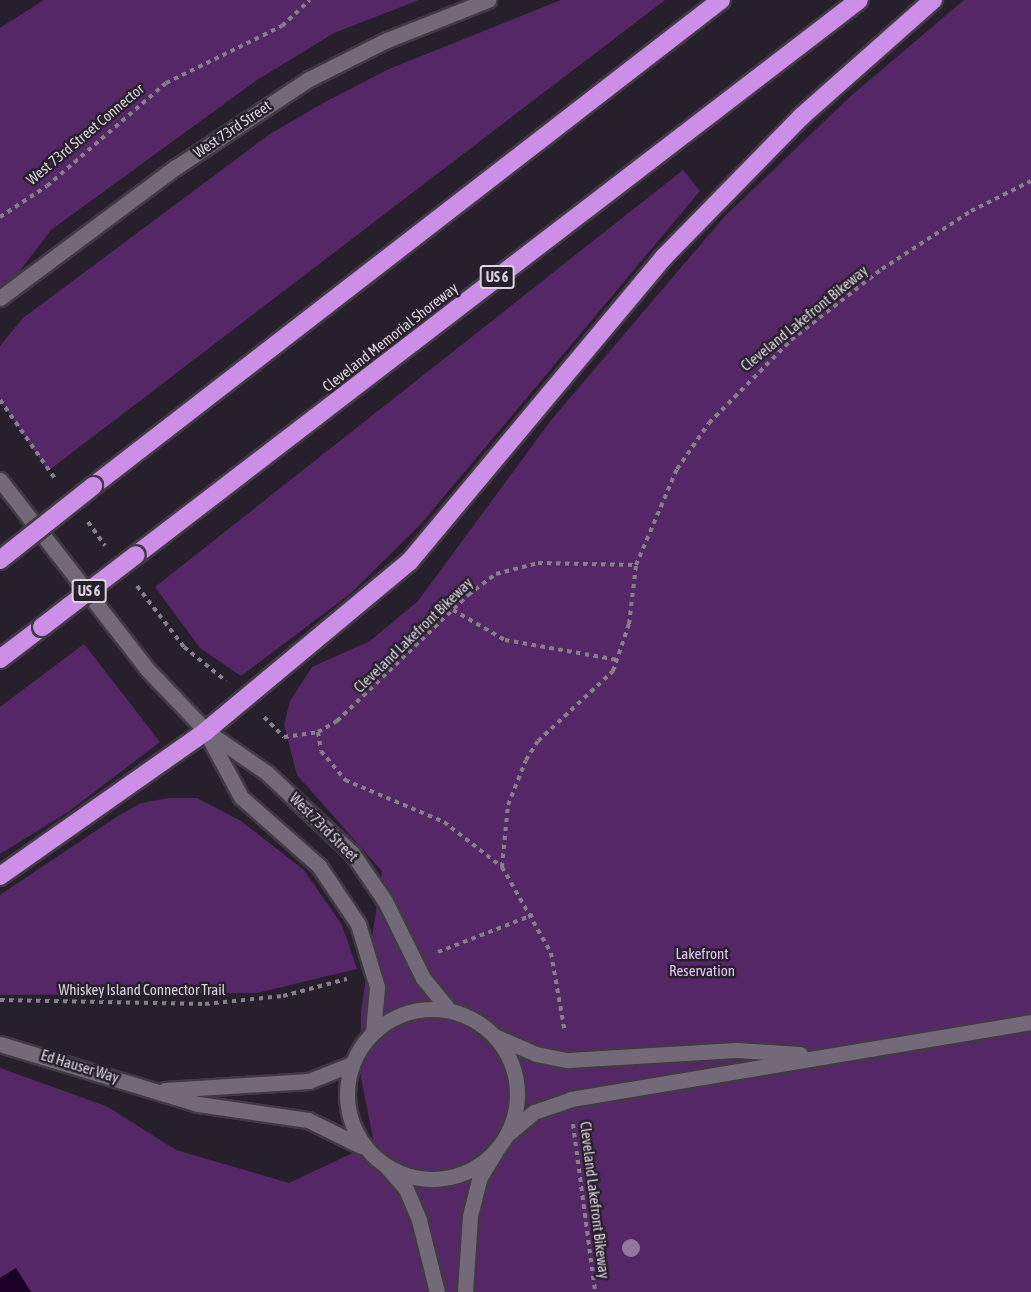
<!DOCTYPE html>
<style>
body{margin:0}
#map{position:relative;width:1031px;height:1292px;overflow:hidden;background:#281f2c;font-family:"Asap Condensed",sans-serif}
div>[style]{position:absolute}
.green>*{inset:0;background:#552767}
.water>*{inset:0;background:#1b0027}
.path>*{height:4px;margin-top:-2px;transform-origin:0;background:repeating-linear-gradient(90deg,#877f8a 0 4.5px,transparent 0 9px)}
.roads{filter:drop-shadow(2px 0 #413944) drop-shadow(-2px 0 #413944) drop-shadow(0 2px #413944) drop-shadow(0 -2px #413944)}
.service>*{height:15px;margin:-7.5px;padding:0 7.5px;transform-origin:7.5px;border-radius:7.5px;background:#746979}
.minor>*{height:15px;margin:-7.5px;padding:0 7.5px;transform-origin:7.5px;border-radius:7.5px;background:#746979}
.minor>.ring{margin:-7.5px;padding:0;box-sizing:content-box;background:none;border:15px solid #746979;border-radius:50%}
.tertiary>*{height:15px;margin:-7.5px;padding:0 7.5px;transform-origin:7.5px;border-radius:7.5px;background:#746979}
.motorway>*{height:18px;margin:-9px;padding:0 9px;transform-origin:9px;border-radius:9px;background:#cc8ee7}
.bridges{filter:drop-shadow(2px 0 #413944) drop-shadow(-2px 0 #413944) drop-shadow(0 2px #413944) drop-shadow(0 -2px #413944)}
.motorway-bridge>*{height:18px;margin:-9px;padding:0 9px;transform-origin:9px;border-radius:9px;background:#cc8ee7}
.trees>*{width:18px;height:18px;margin:-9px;border-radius:50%;background:#91789d}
span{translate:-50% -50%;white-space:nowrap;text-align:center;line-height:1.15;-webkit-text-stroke:5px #281f2c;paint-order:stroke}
.shield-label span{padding:2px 4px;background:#281f2c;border:2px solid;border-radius:4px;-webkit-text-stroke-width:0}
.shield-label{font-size:14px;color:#d9d3dc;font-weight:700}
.street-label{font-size:15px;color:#d9d3dc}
.park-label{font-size:15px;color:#e7c0f9}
</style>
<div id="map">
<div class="green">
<i style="clip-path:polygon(44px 0,419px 0,334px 33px,257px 80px,51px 230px,0 297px,0 28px)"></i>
<i style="clip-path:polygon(561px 0,665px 0,48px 471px,0 400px,0 346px,23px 318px,270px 134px,325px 102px,389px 69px)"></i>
<i style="clip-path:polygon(964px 0,1031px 0,1031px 1292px,0 1292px,0 1068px,106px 1106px,176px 1150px,289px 1183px,374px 1143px,361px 1078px,361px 1011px,382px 871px,297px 775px,284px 725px,290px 701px,312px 667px,370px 641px,418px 601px,552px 419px,724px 217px,852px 95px)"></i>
<i style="clip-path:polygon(683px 170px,700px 191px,421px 524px,350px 594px,241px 676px,200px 648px,155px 587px)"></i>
<i style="clip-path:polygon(84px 644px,160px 742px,68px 812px,0 854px,0 707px)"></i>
<i style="clip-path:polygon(169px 798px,197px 798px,241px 821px,304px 870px,342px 925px,357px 969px,257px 993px,0 995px,0 895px,118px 816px,141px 803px)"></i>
</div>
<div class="water">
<i style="clip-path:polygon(16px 1268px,31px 1292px,0 1292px,0 1278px)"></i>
</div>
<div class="path">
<i style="left:0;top:217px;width:56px;rotate:-33.4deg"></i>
<i style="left:47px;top:186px;width:157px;rotate:-40.9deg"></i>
<i style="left:166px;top:83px;width:129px;rotate:-26.2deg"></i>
<i style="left:282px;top:26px;width:38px;rotate:-43deg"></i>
<i style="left:0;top:400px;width:98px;rotate:55deg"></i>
<i style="left:88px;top:522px;width:29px;rotate:54deg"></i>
<i style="left:137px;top:586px;width:77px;rotate:52.4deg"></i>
<i style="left:184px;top:647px;width:54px;rotate:39deg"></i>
<i style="left:453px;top:610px;width:60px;rotate:30deg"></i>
<i style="left:505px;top:640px;width:115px;rotate:10deg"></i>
<i style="left:264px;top:717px;width:28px;rotate:45deg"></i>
<i style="left:284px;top:737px;width:34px;rotate:-8deg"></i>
<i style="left:318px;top:732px;width:22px;rotate:-30deg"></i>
<i style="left:337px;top:721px;width:182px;rotate:-43.9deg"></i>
<i style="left:468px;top:595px;width:35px;rotate:-37deg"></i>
<i style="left:496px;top:574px;width:43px;rotate:-14.7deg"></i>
<i style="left:538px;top:563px;width:98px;rotate:1.2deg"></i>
<i style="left:318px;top:732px;width:19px;rotate:81deg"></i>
<i style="left:321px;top:751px;width:38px;rotate:50deg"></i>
<i style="left:345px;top:780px;width:108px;rotate:23deg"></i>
<i style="left:444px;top:822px;width:73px;rotate:37.8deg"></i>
<i style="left:502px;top:867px;width:99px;rotate:60.3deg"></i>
<i style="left:551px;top:953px;width:81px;rotate:80.1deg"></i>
<i style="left:502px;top:867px;width:62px;rotate:-84.5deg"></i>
<i style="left:508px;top:805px;width:48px;rotate:-68.2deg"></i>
<i style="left:526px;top:760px;width:22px;rotate:-58deg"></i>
<i style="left:538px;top:741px;width:103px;rotate:-43deg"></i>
<i style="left:613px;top:671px;width:50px;rotate:-71.2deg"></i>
<i style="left:629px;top:624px;width:59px;rotate:-83.2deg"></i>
<i style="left:636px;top:565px;width:104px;rotate:-66.9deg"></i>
<i style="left:677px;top:469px;width:56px;rotate:-55.2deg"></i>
<i style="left:709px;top:423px;width:117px;rotate:-45.3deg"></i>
<i style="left:791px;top:340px;width:115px;rotate:-38deg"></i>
<i style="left:882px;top:269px;width:106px;rotate:-33.1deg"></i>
<i style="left:971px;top:211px;width:67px;rotate:-26.6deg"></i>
<i style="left:438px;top:952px;width:102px;rotate:-21.3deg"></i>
<i style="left:0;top:1000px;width:205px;rotate:1.1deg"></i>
<i style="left:205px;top:1004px;width:78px;rotate:-5.9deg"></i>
<i style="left:283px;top:996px;width:66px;rotate:-14.9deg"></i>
<i style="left:573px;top:1124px;width:169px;rotate:82.5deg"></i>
</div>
<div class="roads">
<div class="service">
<i style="left:497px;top:1037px;width:43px;rotate:23.6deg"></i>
<i style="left:536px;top:1054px;width:33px;rotate:11deg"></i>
<i style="left:568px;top:1060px;width:168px;rotate:-3.4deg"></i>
<i style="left:736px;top:1050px;width:64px;rotate:3.6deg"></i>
<i style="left:509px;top:1133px;width:33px;rotate:-40deg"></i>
<i style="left:534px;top:1112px;width:39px;rotate:-19deg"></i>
<i style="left:571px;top:1099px;width:466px;rotate:-9.5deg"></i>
<i style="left:386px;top:1166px;width:30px;rotate:49deg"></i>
<i style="left:406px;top:1189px;width:34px;rotate:67deg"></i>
<i style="left:419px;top:1220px;width:74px;rotate:76deg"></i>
<i style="left:465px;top:1292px;width:76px;rotate:-86.2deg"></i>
<i style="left:470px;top:1216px;width:38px;rotate:-76deg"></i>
<i style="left:479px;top:1179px;width:31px;rotate:-59deg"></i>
</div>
<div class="minor">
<i style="left:206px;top:731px;width:74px;rotate:34.5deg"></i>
<i style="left:267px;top:773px;width:117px;rotate:43.3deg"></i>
<i style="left:352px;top:853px;width:58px;rotate:55.5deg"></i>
<i style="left:385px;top:901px;width:86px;rotate:63.7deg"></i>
<i style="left:423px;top:978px;width:41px;rotate:50.9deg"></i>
<i style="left:207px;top:734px;width:72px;rotate:61.6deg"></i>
<i style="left:241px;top:797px;width:104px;rotate:41.5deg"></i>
<i style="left:319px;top:866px;width:70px;rotate:56.1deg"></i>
<i style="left:358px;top:924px;width:66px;rotate:73.2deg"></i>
<i style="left:377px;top:987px;width:45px;rotate:95.1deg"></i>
<i class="ring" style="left:347px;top:1009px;width:155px;height:155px"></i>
<i style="left:0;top:1044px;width:207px;rotate:16.9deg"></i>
<i style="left:198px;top:1104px;width:111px;rotate:8.3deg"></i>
<i style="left:308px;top:1120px;width:59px;rotate:26.1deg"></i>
<i style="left:165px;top:1090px;width:144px;rotate:-3.6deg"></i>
<i style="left:309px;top:1081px;width:46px;rotate:-21.6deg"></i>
</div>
<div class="tertiary">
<i style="left:0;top:298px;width:219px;rotate:-36.7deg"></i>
<i style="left:176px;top:167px;width:159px;rotate:-33.5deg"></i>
<i style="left:309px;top:79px;width:87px;rotate:-26.6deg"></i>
<i style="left:387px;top:40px;width:109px;rotate:-21.6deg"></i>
<i style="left:0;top:480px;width:239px;rotate:52.1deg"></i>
<i style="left:147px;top:669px;width:86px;rotate:46.4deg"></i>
</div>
<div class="motorway">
<i style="left:93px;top:486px;width:794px;rotate:-37.74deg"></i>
<i style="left:136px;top:555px;width:911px;rotate:-37.51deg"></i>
<i style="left:0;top:659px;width:53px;rotate:-37.3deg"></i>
<i style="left:0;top:876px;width:252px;rotate:-35.1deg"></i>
<i style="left:206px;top:731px;width:264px;rotate:-39.8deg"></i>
<i style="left:409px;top:562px;width:398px;rotate:-50.1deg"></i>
<i style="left:664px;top:257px;width:197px;rotate:-45.6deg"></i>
<i style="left:802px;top:116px;width:175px;rotate:-41.5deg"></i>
</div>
</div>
<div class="bridges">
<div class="motorway-bridge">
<i style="left:0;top:560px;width:119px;rotate:-38.5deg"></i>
<i style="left:42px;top:627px;width:118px;rotate:-37.5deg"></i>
</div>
</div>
<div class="trees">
<i style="left:631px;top:1248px"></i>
</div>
<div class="shield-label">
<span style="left:497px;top:277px">US 6</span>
<span style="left:89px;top:591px">US 6</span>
</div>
<div class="street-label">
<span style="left:232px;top:129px;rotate:-34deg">West 73rd Street</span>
<span style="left:85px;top:134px;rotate:-40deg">West 73rd Street Connector</span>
<span style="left:804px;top:318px;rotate:-39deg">Cleveland Lakefront Bikeway</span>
<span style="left:390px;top:337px;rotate:-38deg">Cleveland Memorial Shoreway</span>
<span style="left:413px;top:635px;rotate:-44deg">Cleveland Lakefront Bikeway</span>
<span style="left:324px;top:827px;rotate:45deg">West 73rd Street</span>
<span style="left:142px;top:990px">Whiskey Island Connector Trail</span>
<span style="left:80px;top:1066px;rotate:17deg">Ed Hauser Way</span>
<span style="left:595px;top:1200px;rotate:83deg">Cleveland Lakefront Bikeway</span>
</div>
<div class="park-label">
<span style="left:702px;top:962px">Lakefront<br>Reservation</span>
</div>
</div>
